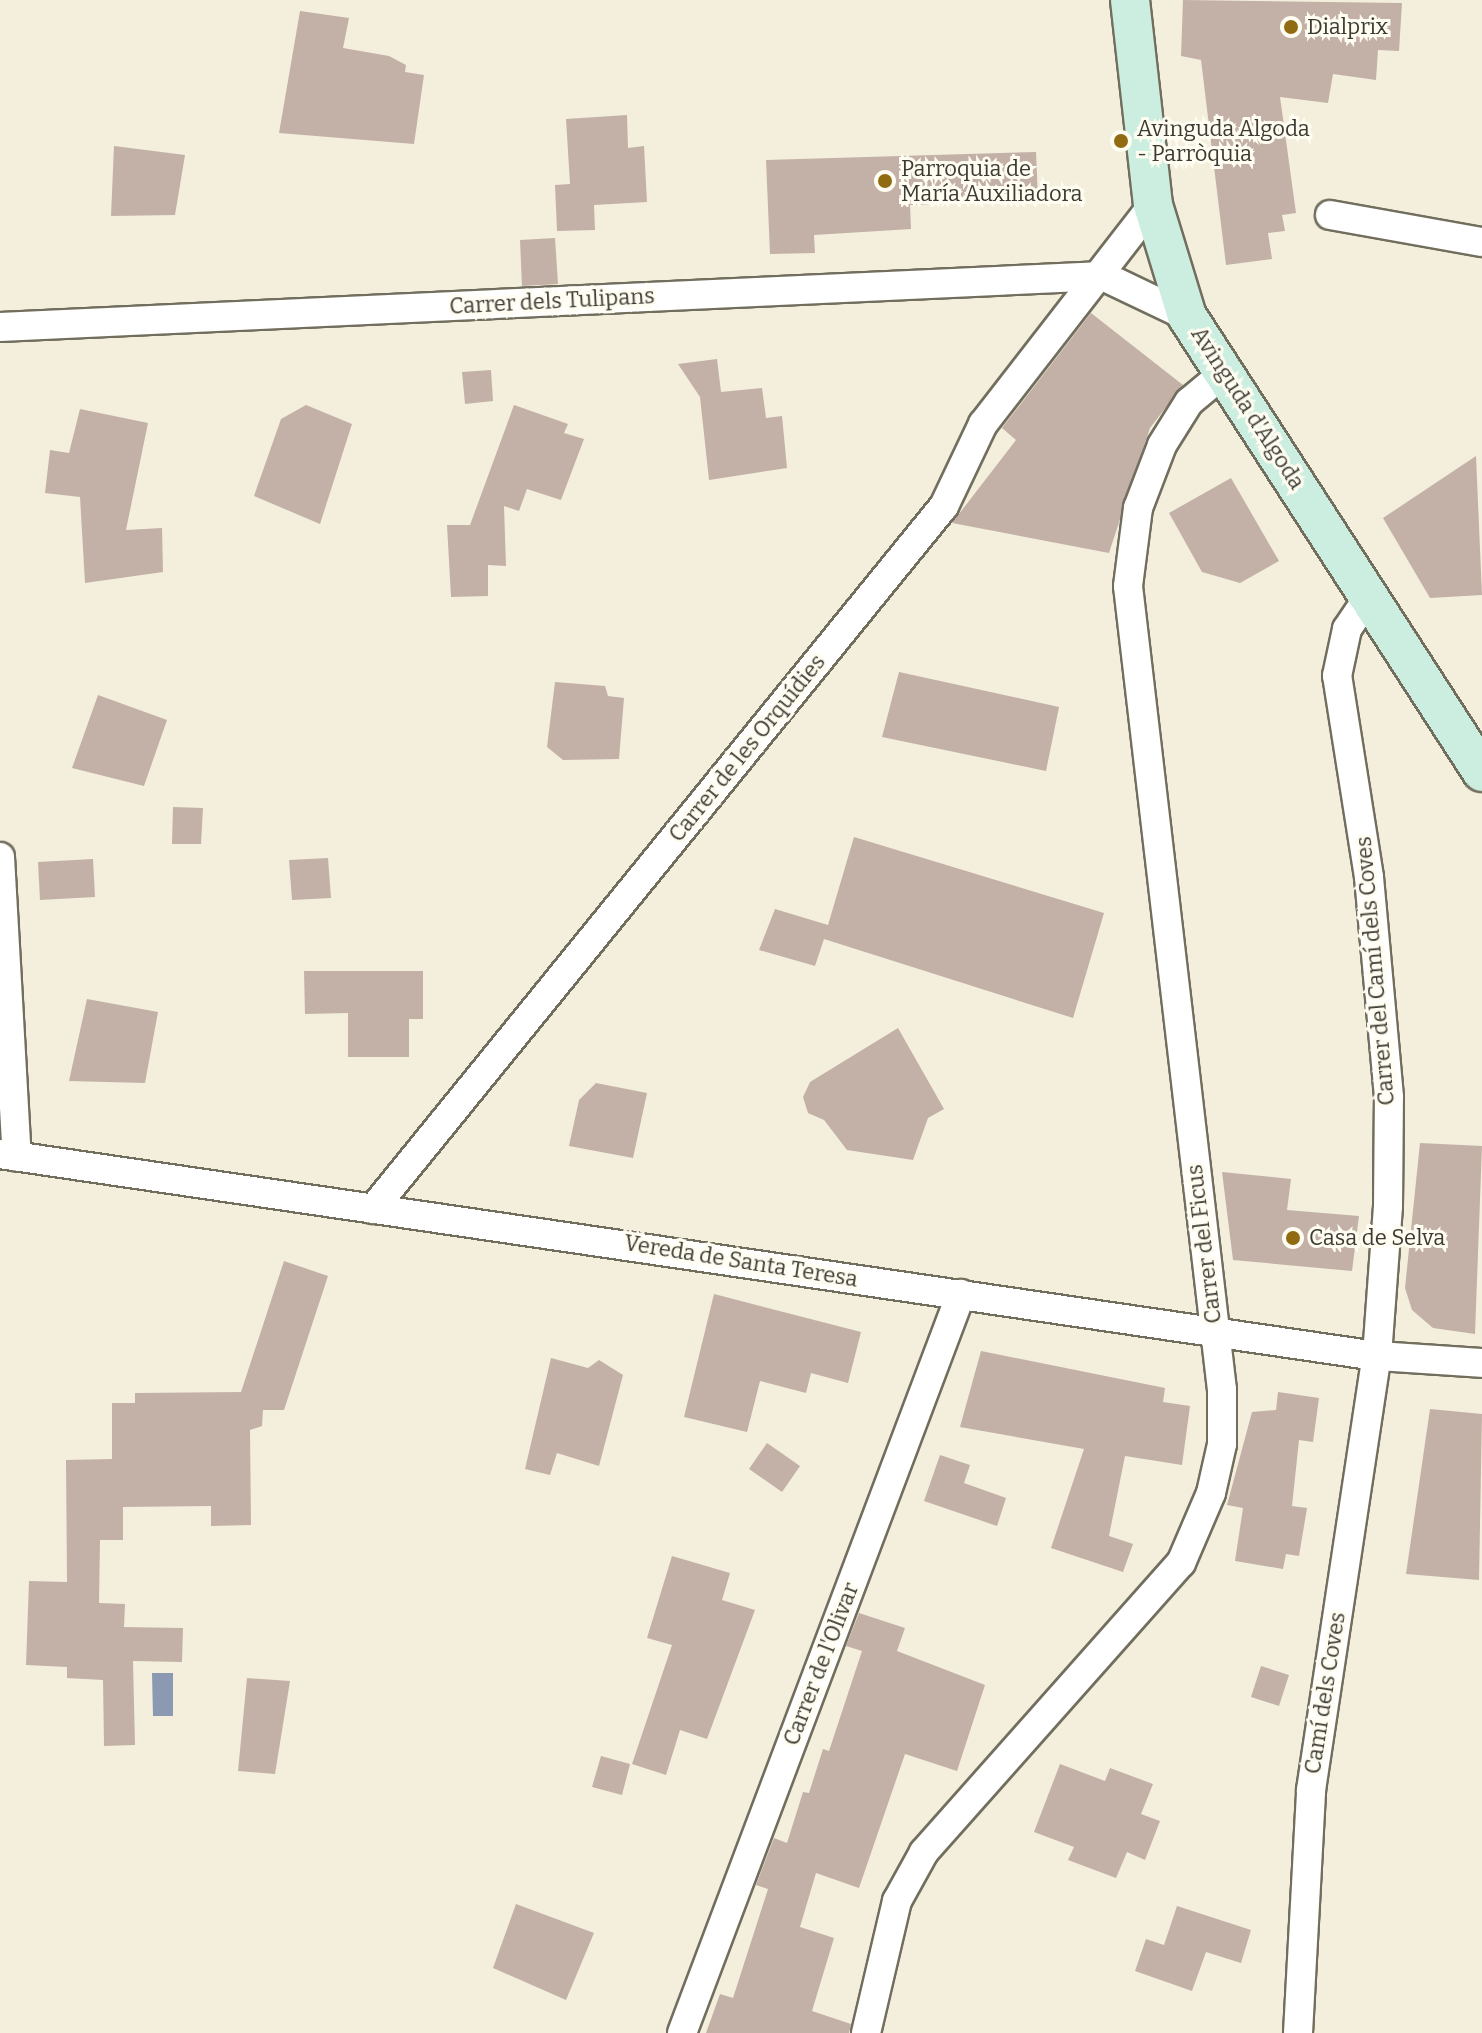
<!DOCTYPE html>
<meta charset="utf-8">
<style>
body{margin:0}
#map{position:relative;width:1482px;height:2033px;overflow:hidden;background:#f3efdc;font-family:Bitter,serif}
div>[style]{position:absolute}
.water>*{inset:0;background:#8b99b3}
.building>*{inset:0;background:#c3b1a7}
.roads{filter:drop-shadow(2px 0 #726e5e) drop-shadow(-2px 0 #726e5e) drop-shadow(0 2px #726e5e) drop-shadow(0 -2px #726e5e)}
.street>*{height:28px;margin:-14px;padding:0 14px;transform-origin:14px;border-radius:14px;background:#fff}
.secondary>*{height:38px;margin:-19px;padding:0 19px;transform-origin:19px;border-radius:19px;background:#cbeee0}
.dots>*{width:22px;height:22px;translate:-50% -50%;box-sizing:border-box;border:4px solid #fffcf1;border-radius:50%}
span{translate:-50% -50%;white-space:nowrap;text-align:center;line-height:1.15;-webkit-text-stroke:6px #fffcf1;paint-order:stroke}
.poi-label{font-size:22px;color:#3c3b33}
.left{translate:0 -50%;text-align:left}
.street-label{font-size:22px;color:#3c3b33}
</style>
<div id="map">
<div class="water">
<i style="clip-path:polygon(152px 1673px,173px 1673px,173px 1716px,153px 1716px)"></i>
</div>
<div class="building">
<i style="clip-path:polygon(1183px 0,1402px 3px,1399px 51px,1378px 50px,1376px 80px,1333px 74px,1328px 103px,1280px 97px,1296px 213px,1282px 215px,1285px 231px,1268px 233px,1272px 259px,1226px 265px,1201px 60px,1181px 56px)"></i>
<i style="clip-path:polygon(300px 11px,349px 18px,343px 48px,389px 56px,406px 65px,405px 72px,424px 75px,414px 144px,279px 133px)"></i>
<i style="clip-path:polygon(627px 115px,628px 148px,644px 146px,647px 202px,594px 205px,595px 230px,557px 231px,555px 185px,570px 184px,566px 119px)"></i>
<i style="clip-path:polygon(114px 146px,185px 155px,175px 215px,111px 216px)"></i>
<i style="clip-path:polygon(1036px 152px,1038px 199px,910px 205px,911px 229px,814px 235px,815px 253px,770px 254px,766px 160px)"></i>
<i style="clip-path:polygon(555px 238px,558px 284px,522px 286px,520px 240px)"></i>
<i style="clip-path:polygon(1091px 313px,1183px 385px,1150px 428px,1109px 553px,952px 523px,1016px 440px,1002px 428px)"></i>
<i style="clip-path:polygon(717px 359px,721px 392px,762px 388px,766px 418px,782px 416px,787px 468px,709px 480px,700px 397px,678px 364px)"></i>
<i style="clip-path:polygon(491px 370px,493px 401px,465px 404px,462px 372px)"></i>
<i style="clip-path:polygon(306px 405px,352px 424px,320px 524px,254px 496px,281px 419px)"></i>
<i style="clip-path:polygon(514px 405px,568px 424px,564px 433px,584px 439px,561px 500px,527px 489px,519px 511px,504px 506px,506px 566px,488px 565px,488px 596px,451px 597px,447px 525px,470px 525px)"></i>
<i style="clip-path:polygon(80px 409px,148px 423px,126px 530px,162px 528px,163px 572px,85px 583px,80px 497px,45px 493px,50px 450px,69px 453px)"></i>
<i style="clip-path:polygon(1476px 456px,1482px 595px,1430px 598px,1383px 518px)"></i>
<i style="clip-path:polygon(1231px 478px,1279px 561px,1240px 583px,1202px 572px,1169px 513px)"></i>
<i style="clip-path:polygon(899px 672px,1059px 707px,1046px 771px,882px 737px)"></i>
<i style="clip-path:polygon(555px 682px,605px 686px,608px 696px,624px 698px,619px 759px,563px 760px,547px 747px)"></i>
<i style="clip-path:polygon(98px 695px,167px 720px,144px 786px,72px 768px)"></i>
<i style="clip-path:polygon(173px 807px,203px 808px,201px 844px,172px 844px)"></i>
<i style="clip-path:polygon(854px 837px,1104px 913px,1073px 1018px,824px 939px,815px 966px,759px 950px,775px 909px,828px 925px)"></i>
<i style="clip-path:polygon(328px 858px,331px 898px,292px 900px,289px 860px)"></i>
<i style="clip-path:polygon(93px 859px,95px 897px,40px 900px,38px 862px)"></i>
<i style="clip-path:polygon(304px 971px,423px 971px,423px 1019px,409px 1019px,409px 1057px,348px 1057px,348px 1013px,305px 1014px)"></i>
<i style="clip-path:polygon(87px 999px,158px 1012px,145px 1083px,69px 1081px)"></i>
<i style="clip-path:polygon(898px 1028px,944px 1109px,928px 1118px,913px 1160px,847px 1150px,824px 1120px,808px 1113px,803px 1097px,810px 1082px)"></i>
<i style="clip-path:polygon(596px 1083px,647px 1093px,633px 1158px,569px 1146px,579px 1100px)"></i>
<i style="clip-path:polygon(1420px 1143px,1482px 1146px,1475px 1334px,1433px 1328px,1412px 1310px,1405px 1288px)"></i>
<i style="clip-path:polygon(1222px 1172px,1291px 1179px,1287px 1210px,1359px 1216px,1352px 1271px,1233px 1260px)"></i>
<i style="clip-path:polygon(284px 1261px,328px 1276px,284px 1410px,263px 1410px,262px 1426px,250px 1430px,251px 1525px,211px 1526px,211px 1506px,123px 1507px,123px 1540px,100px 1540px,99px 1603px,125px 1604px,124px 1627px,183px 1628px,182px 1662px,133px 1661px,135px 1745px,104px 1746px,103px 1680px,67px 1678px,67px 1667px,26px 1665px,29px 1581px,67px 1582px,66px 1460px,112px 1459px,112px 1403px,135px 1403px,135px 1393px,241px 1392px)"></i>
<i style="clip-path:polygon(714px 1294px,861px 1332px,848px 1383px,811px 1373px,806px 1393px,760px 1381px,747px 1432px,684px 1417px)"></i>
<i style="clip-path:polygon(981px 1351px,1165px 1388px,1163px 1402px,1190px 1406px,1182px 1465px,1125px 1456px,1109px 1536px,1133px 1544px,1123px 1572px,1051px 1548px,1084px 1449px,960px 1427px)"></i>
<i style="clip-path:polygon(551px 1358px,588px 1368px,599px 1360px,623px 1375px,599px 1466px,557px 1453px,550px 1475px,525px 1469px)"></i>
<i style="clip-path:polygon(1278px 1392px,1319px 1398px,1313px 1442px,1299px 1440px,1292px 1506px,1307px 1508px,1299px 1556px,1286px 1554px,1283px 1569px,1235px 1561px,1243px 1508px,1227px 1505px,1252px 1412px,1276px 1410px)"></i>
<i style="clip-path:polygon(1430px 1409px,1482px 1414px,1479px 1580px,1406px 1574px)"></i>
<i style="clip-path:polygon(767px 1443px,800px 1466px,782px 1492px,749px 1469px)"></i>
<i style="clip-path:polygon(940px 1455px,970px 1465px,964px 1483px,1006px 1498px,997px 1526px,924px 1501px)"></i>
<i style="clip-path:polygon(672px 1556px,730px 1573px,722px 1600px,755px 1610px,707px 1739px,680px 1730px,666px 1775px,632px 1764px,672px 1645px,647px 1638px)"></i>
<i style="clip-path:polygon(859px 1613px,905px 1628px,897px 1651px,985px 1685px,957px 1771px,905px 1754px,859px 1888px,816px 1873px,800px 1927px,834px 1938px,812px 2011px,851px 2024px,849px 2033px,706px 2033px,720px 1994px,733px 1998px,768px 1889px,756px 1885px,774px 1838px,787px 1843px,803px 1792px,809px 1793px,823px 1749px,829px 1751px,862px 1651px,846px 1646px)"></i>
<i style="clip-path:polygon(1261px 1666px,1289px 1675px,1279px 1706px,1251px 1697px)"></i>
<i style="clip-path:polygon(247px 1678px,290px 1681px,275px 1774px,238px 1771px)"></i>
<i style="clip-path:polygon(601px 1756px,630px 1764px,622px 1795px,592px 1787px)"></i>
<i style="clip-path:polygon(1060px 1764px,1105px 1781px,1110px 1768px,1153px 1784px,1141px 1814px,1160px 1821px,1145px 1860px,1127px 1852px,1116px 1878px,1068px 1860px,1074px 1847px,1034px 1832px)"></i>
<i style="clip-path:polygon(516px 1904px,594px 1933px,566px 2000px,493px 1968px)"></i>
<i style="clip-path:polygon(1177px 1906px,1251px 1930px,1241px 1963px,1206px 1952px,1192px 1991px,1135px 1971px,1146px 1939px,1164px 1945px)"></i>
</div>
<div class="roads">
<div class="street">
<i style="left:1330px;top:215px;width:154px;rotate:10.1deg"></i>
<i style="left:0;top:327px;width:1104px;rotate:-2.65deg"></i>
<i style="left:1103px;top:276px;width:93px;rotate:25.5deg"></i>
<i style="left:0;top:857px;width:300px;rotate:86.8deg"></i>
<i style="left:0;top:1154px;width:1392px;rotate:8.35deg"></i>
<i style="left:1377px;top:1356px;width:105px;rotate:3.8deg"></i>
<i style="left:373px;top:1209px;width:906px;rotate:-50.92deg"></i>
<i style="left:944px;top:506px;width:91px;rotate:-64.6deg"></i>
<i style="left:983px;top:424px;width:277px;rotate:-52.2deg"></i>
<i style="left:682px;top:2033px;width:790px;rotate:-69.32deg"></i>
<i style="left:866px;top:2033px;width:136px;rotate:-76.8deg"></i>
<i style="left:897px;top:1901px;width:56px;rotate:-61.1deg"></i>
<i style="left:924px;top:1852px;width:387px;rotate:-48.4deg"></i>
<i style="left:1181px;top:1563px;width:76px;rotate:-66.8deg"></i>
<i style="left:1211px;top:1493px;width:50px;rotate:-77.3deg"></i>
<i style="left:1222px;top:1444px;width:54px;rotate:-90deg"></i>
<i style="left:1222px;top:1390px;width:809px;rotate:-96.67deg"></i>
<i style="left:1128px;top:586px;width:79px;rotate:-82.7deg"></i>
<i style="left:1138px;top:508px;width:67px;rotate:-69.1deg"></i>
<i style="left:1162px;top:445px;width:51px;rotate:-57.9deg"></i>
<i style="left:1189px;top:402px;width:47px;rotate:-39.8deg"></i>
<i style="left:1298px;top:2033px;width:243px;rotate:-86.9deg"></i>
<i style="left:1311px;top:1790px;width:439px;rotate:-81.4deg"></i>
<i style="left:1377px;top:1356px;width:150px;rotate:-85.8deg"></i>
<i style="left:1388px;top:1206px;width:109px;rotate:-89.5deg"></i>
<i style="left:1389px;top:1097px;width:221px;rotate:-95.2deg"></i>
<i style="left:1369px;top:877px;width:204px;rotate:-99deg"></i>
<i style="left:1337px;top:676px;width:48px;rotate:-78deg"></i>
<i style="left:1347px;top:629px;width:40px;rotate:-56deg"></i>
</div>
<div class="secondary">
<i style="left:1130px;top:0;width:206px;rotate:83.6deg"></i>
<i style="left:1153px;top:205px;width:116px;rotate:73deg"></i>
<i style="left:1187px;top:316px;width:543px;rotate:57.1deg"></i>
</div>
</div>
<div class="dots">
<i style="left:1291px;top:27px;background:#916b12"></i>
<i style="left:1121px;top:141px;background:#916b12"></i>
<i style="left:885px;top:181px;background:#916b12"></i>
<i style="left:1293px;top:1238px;background:#916b12"></i>
</div>
<div class="poi-label">
<span class="left" style="left:1307px;top:27px">Dialprix</span>
<span class="left" style="left:1137px;top:141px">Avinguda Algoda<br>- Parròquia</span>
<span class="left" style="left:901px;top:181px">Parroquia de<br>María Auxiliadora</span>
<span class="left" style="left:1309px;top:1238px">Casa de Selva</span>
</div>
<div class="street-label">
<span style="left:552px;top:301px;rotate:-3deg">Carrer dels Tulipans</span>
<span style="left:1248px;top:408px;rotate:57deg">Avinguda d'Algoda</span>
<span style="left:747px;top:748px;rotate:-51deg">Carrer de les Orquídies</span>
<span style="left:1375px;top:971px;rotate:-95deg">Carrer del Camí dels Coves</span>
<span style="left:1204px;top:1244px;rotate:-97deg">Carrer del Ficus</span>
<span style="left:741px;top:1261px;rotate:9deg">Vereda de Santa Teresa</span>
<span style="left:821px;top:1664px;rotate:-69deg">Carrer de l'Olivar</span>
<span style="left:1325px;top:1693px;rotate:-81deg">Camí dels Coves</span>
</div>
</div>
